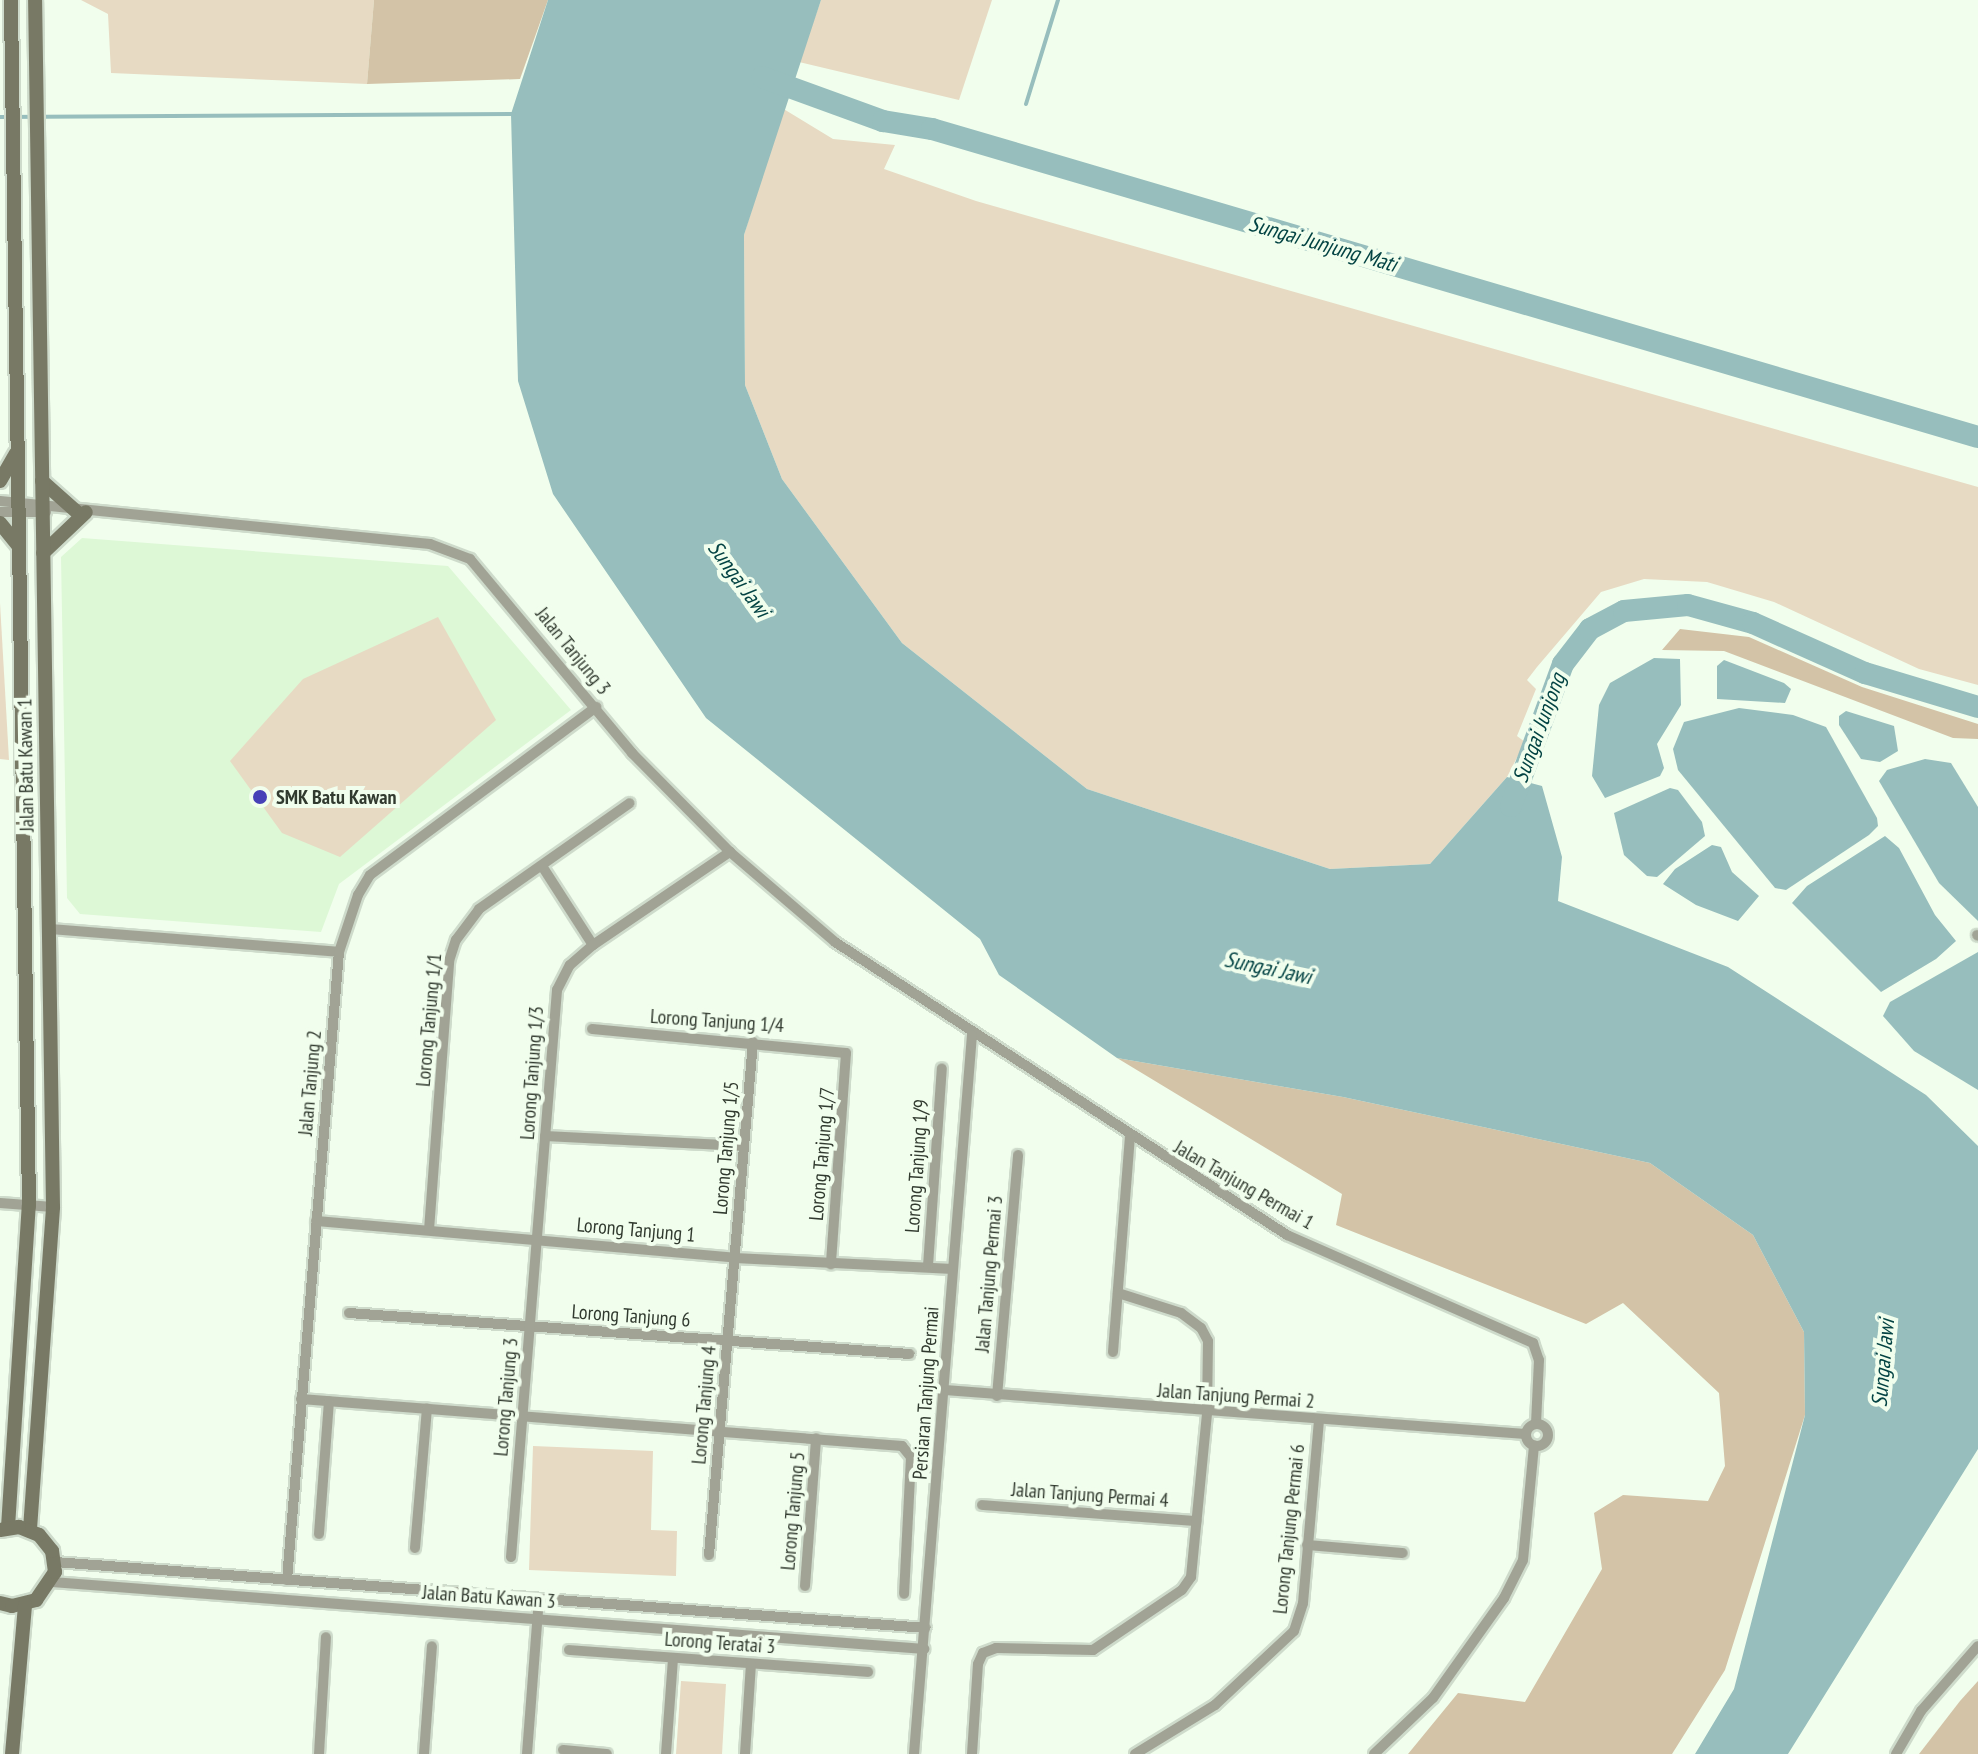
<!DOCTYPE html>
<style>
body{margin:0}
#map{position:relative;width:1978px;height:1754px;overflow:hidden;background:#f1feed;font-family:"PT Sans Narrow",sans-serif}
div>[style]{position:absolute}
.built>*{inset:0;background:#ddf8d6}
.green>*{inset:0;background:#e7dac3}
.forest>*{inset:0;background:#d3c3a7}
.water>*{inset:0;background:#97bebd}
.stream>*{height:4px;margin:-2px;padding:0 2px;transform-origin:2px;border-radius:2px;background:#97bebd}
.river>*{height:22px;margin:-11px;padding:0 11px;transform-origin:11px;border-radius:11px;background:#97bebd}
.roads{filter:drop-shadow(2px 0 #cedbcb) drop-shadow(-2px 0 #cedbcb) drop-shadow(0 2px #cedbcb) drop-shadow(0 -2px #cedbcb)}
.street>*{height:10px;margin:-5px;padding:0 5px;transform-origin:5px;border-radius:5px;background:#a1a395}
.street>.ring{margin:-5px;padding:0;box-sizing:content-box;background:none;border:10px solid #a1a395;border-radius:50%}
.secondary>*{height:14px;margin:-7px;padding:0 7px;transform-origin:7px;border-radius:7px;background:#787965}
.dots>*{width:22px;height:22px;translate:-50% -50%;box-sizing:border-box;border:4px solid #f1feed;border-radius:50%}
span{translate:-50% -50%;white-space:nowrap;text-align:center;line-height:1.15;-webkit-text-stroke:8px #f1feed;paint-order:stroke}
.street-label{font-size:20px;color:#313a2f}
.poi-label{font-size:20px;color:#313a2f;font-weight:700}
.left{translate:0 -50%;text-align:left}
.water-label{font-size:22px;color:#034343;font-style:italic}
</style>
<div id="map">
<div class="built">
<i style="clip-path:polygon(82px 538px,448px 566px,571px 710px,339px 884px,321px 932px,80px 914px,67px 898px,61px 557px)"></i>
</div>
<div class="green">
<i style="clip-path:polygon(81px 0,374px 0,367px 84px,111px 73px,108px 14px)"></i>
<i style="clip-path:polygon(821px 0,992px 0,959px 100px,799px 62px)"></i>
<i style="clip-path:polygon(782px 108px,833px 139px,895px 145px,884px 169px,976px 201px,1978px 487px,1978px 685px,1919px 669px,1774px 602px,1707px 582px,1644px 579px,1601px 592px,1537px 667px,1527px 680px,1536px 689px,1517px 736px,1525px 742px,1507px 777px,1430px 864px,1330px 869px,1087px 789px,902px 643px,782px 479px,745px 385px,744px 235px)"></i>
<i style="clip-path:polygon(0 603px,9px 760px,0 759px)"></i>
<i style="clip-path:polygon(438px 617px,496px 720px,340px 857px,282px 833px,230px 761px,303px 679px)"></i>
<i style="clip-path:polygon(533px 1446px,653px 1451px,651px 1530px,677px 1531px,676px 1576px,529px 1570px)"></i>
<i style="clip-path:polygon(681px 1681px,726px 1684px,722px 1754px,676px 1754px)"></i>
</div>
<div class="forest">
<i style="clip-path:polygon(374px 0,548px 0,520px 79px,367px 84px)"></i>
<i style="clip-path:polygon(1680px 629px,1749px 637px,1862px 687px,1978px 724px,1978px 739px,1953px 738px,1724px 651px,1662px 650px)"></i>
<i style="clip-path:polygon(1117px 1058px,1343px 1097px,1650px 1163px,1753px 1235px,1804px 1332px,1805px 1415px,1725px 1670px,1672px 1754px,1408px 1754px,1458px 1693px,1525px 1702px,1602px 1569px,1594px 1513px,1623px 1495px,1708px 1501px,1725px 1466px,1719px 1393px,1623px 1303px,1586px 1324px,1336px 1225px,1342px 1194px)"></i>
<i style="clip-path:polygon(1978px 1681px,1978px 1754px,1919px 1754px,1960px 1701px)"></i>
</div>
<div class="water">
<i style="clip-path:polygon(548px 0,821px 0,744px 235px,745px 385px,782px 479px,902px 643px,1087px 789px,1330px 869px,1430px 864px,1507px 777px,1542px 786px,1562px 857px,1558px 901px,1728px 967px,1926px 1095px,1978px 1146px,1978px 1449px,1788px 1754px,1695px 1754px,1734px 1689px,1805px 1415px,1804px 1332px,1753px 1235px,1650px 1163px,1343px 1097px,1117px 1058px,999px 975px,980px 939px,706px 718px,553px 494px,518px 381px,511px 114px)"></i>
<i style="clip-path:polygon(1654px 658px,1680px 659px,1681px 705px,1657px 744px,1664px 768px,1660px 776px,1605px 798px,1592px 776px,1599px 705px,1610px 683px)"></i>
<i style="clip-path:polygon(1724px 660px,1784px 683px,1791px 689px,1785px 703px,1717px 699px,1717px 666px)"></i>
<i style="clip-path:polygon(1739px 708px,1793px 715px,1826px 727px,1877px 818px,1878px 826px,1869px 835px,1786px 890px,1775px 888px,1678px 770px,1673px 749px,1684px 722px)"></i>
<i style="clip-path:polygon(1846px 711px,1894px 726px,1898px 751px,1880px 762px,1861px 759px,1839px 725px,1839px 716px)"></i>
<i style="clip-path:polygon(1925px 759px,1951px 763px,1978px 807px,1978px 921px,1939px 883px,1879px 781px,1887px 770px)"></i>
<i style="clip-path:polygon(1670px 788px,1678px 790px,1702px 822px,1705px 836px,1657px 877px,1647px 876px,1624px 855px,1614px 813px)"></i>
<i style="clip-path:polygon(1885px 836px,1899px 848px,1935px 915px,1956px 941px,1936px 959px,1881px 992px,1792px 903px,1807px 886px)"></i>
<i style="clip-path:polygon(1712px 845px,1721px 847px,1732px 872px,1759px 896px,1738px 921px,1696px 905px,1663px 884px,1675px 869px)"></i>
<i style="clip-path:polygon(1978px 952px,1978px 1090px,1914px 1051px,1883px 1016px,1890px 1002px)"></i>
</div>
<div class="stream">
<i style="left:1026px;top:104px;width:109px;rotate:-72.9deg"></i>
<i style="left:0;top:117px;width:514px;rotate:-0.33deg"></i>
</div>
<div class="river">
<i style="left:762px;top:77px;width:129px;rotate:20deg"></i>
<i style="left:883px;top:121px;width:50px;rotate:9.3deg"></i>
<i style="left:932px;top:129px;width:1090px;rotate:16.41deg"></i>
<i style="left:1511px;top:806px;width:151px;rotate:-69.9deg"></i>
<i style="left:1563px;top:664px;width:44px;rotate:-52.4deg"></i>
<i style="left:1590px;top:629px;width:38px;rotate:-28deg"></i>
<i style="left:1624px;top:611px;width:64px;rotate:-5.4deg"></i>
<i style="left:1688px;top:605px;width:67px;rotate:15.5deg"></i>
<i style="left:1753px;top:623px;width:123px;rotate:24.1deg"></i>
<i style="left:1865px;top:673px;width:118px;rotate:16.7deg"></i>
</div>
<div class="roads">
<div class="street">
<i style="left:0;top:501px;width:432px;rotate:5.7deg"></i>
<i style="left:430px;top:544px;width:43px;rotate:20.6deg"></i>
<i style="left:470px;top:559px;width:253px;rotate:50.1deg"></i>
<i style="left:632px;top:753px;width:139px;rotate:45.3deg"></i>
<i style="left:730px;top:852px;width:138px;rotate:40.6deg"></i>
<i style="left:835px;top:942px;width:539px;rotate:32.95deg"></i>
<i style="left:1287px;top:1235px;width:269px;rotate:23.7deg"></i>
<i style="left:1533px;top:1343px;width:18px;rotate:71deg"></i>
<i style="left:1539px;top:1360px;width:63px;rotate:92.7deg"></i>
<i style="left:0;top:512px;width:46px"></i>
<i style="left:542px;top:866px;width:94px;rotate:57.2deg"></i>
<i style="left:49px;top:929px;width:291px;rotate:4.5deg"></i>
<i style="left:1977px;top:935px;width:1px;rotate:45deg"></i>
<i style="left:592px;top:1029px;width:255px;rotate:5.4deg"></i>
<i style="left:846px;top:1053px;width:212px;rotate:94.1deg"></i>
<i style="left:545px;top:1136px;width:199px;rotate:2.9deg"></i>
<i style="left:0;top:1203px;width:53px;rotate:4.3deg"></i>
<i style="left:316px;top:1221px;width:421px;rotate:5deg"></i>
<i style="left:735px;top:1258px;width:218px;rotate:2.9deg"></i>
<i style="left:429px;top:1230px;width:270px;rotate:-85.7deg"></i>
<i style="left:449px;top:961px;width:22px;rotate:-72deg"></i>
<i style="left:456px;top:940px;width:39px;rotate:-53deg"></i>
<i style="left:479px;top:909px;width:184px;rotate:-35.1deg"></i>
<i style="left:928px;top:1266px;width:198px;rotate:-86deg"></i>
<i style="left:349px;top:1313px;width:562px;rotate:4.18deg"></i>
<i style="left:1113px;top:1352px;width:215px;rotate:-85.5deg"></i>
<i style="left:945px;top:1390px;width:582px;rotate:4.34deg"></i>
<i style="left:997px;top:1396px;width:242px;rotate:-85deg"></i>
<i style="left:301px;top:1399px;width:603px;rotate:4.47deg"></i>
<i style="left:902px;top:1446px;width:14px;rotate:51deg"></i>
<i style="left:911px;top:1457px;width:137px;rotate:92.9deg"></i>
<i class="ring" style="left:1526px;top:1424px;width:12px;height:12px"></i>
<i style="left:982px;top:1505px;width:215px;rotate:4.3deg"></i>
<i style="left:319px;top:1534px;width:133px;rotate:-85.7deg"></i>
<i style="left:1307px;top:1545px;width:96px;rotate:4.8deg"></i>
<i style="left:415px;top:1548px;width:140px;rotate:-85.1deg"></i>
<i style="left:709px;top:1555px;width:515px;rotate:-85.1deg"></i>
<i style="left:511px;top:1557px;width:569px;rotate:-85.36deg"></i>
<i style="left:557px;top:990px;width:28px;rotate:-63deg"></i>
<i style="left:570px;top:965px;width:30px;rotate:-41deg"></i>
<i style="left:593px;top:945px;width:166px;rotate:-34.2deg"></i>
<i style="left:55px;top:1562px;width:873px;rotate:4.33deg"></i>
<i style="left:287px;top:1580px;width:630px;rotate:-85.27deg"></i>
<i style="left:339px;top:952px;width:60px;rotate:-71.6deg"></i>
<i style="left:358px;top:895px;width:23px;rotate:-59deg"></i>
<i style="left:370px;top:875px;width:282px;rotate:-36.6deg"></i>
<i style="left:52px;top:1582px;width:875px;rotate:4.39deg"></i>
<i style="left:805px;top:1586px;width:148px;rotate:-85.7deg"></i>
<i style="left:569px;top:1650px;width:300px;rotate:4.2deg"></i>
<i style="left:563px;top:1750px;width:44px;rotate:5.2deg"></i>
<i style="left:319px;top:1754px;width:117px;rotate:-86.6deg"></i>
<i style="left:424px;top:1754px;width:108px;rotate:-85.8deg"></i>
<i style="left:527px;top:1754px;width:155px;rotate:-85.6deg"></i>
<i style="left:666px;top:1754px;width:96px;rotate:-85.8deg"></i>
<i style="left:745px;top:1754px;width:90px;rotate:-86.2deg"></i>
<i style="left:914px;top:1754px;width:721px;rotate:-85.39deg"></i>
<i style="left:972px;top:1754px;width:90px;rotate:-86.2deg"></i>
<i style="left:978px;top:1664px;width:12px;rotate:-66deg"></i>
<i style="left:983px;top:1653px;width:14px;rotate:-21deg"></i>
<i style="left:996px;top:1648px;width:97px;rotate:1.2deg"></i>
<i style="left:1093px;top:1650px;width:107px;rotate:-34deg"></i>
<i style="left:1182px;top:1590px;width:16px;rotate:-55deg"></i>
<i style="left:1191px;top:1577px;width:165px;rotate:-84.4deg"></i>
<i style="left:1207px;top:1413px;width:72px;rotate:-89.2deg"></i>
<i style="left:1208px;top:1341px;width:15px;rotate:-118deg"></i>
<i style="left:1201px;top:1328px;width:25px;rotate:-143deg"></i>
<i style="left:1181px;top:1313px;width:66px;rotate:-162.4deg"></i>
<i style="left:1135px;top:1754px;width:94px;rotate:-31.5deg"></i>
<i style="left:1215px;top:1705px;width:108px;rotate:-43.1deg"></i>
<i style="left:1294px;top:1631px;width:29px;rotate:-72deg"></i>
<i style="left:1303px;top:1603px;width:184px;rotate:-85deg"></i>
<i style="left:1374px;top:1754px;width:81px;rotate:-43.5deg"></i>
<i style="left:1433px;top:1698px;width:123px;rotate:-54.6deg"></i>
<i style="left:1504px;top:1598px;width:42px;rotate:-63.4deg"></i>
<i style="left:1523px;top:1560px;width:115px;rotate:-84.5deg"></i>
<i style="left:1896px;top:1754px;width:50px;rotate:-59.8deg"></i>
<i style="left:1921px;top:1711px;width:86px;rotate:-48.8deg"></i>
</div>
<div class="secondary">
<i style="left:0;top:481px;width:32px;rotate:-60deg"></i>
<i style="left:42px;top:481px;width:47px;rotate:41.5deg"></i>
<i style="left:0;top:523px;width:28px;rotate:51deg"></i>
<i style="left:43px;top:553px;width:59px;rotate:-43.6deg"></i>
<i style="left:8px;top:1527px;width:322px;rotate:-86.3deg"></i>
<i style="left:29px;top:1206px;width:1206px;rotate:-90.86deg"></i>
<i style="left:30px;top:1529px;width:323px;rotate:-85.9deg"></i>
<i style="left:53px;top:1207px;width:1207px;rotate:-90.85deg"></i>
<i style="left:0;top:1603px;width:12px;rotate:14deg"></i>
<i style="left:12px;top:1606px;width:25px;rotate:-14deg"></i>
<i style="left:36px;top:1600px;width:34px;rotate:-56deg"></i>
<i style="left:55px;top:1572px;width:21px;rotate:-98deg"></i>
<i style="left:52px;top:1551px;width:21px;rotate:-129deg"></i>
<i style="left:39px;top:1535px;width:22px;rotate:-158deg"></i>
<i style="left:19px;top:1527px;width:19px;rotate:171deg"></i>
<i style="left:12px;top:1754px;width:150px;rotate:-85deg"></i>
</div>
</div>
<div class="dots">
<i style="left:260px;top:797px;background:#4741b7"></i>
</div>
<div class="street-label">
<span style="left:573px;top:651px;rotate:51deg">Jalan Tanjung 3</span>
<span style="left:26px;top:765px;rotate:-91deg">Jalan Batu Kawan 1</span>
<span style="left:429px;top:1020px;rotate:-85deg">Lorong Tanjung 1/1</span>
<span style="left:717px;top:1021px;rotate:4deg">Lorong Tanjung 1/4</span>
<span style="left:532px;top:1073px;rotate:-86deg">Lorong Tanjung 1/3</span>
<span style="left:310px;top:1083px;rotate:-85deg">Jalan Tanjung 2</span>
<span style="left:726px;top:1148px;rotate:-85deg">Lorong Tanjung 1/5</span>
<span style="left:822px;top:1154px;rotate:-85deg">Lorong Tanjung 1/7</span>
<span style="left:917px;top:1166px;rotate:-86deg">Lorong Tanjung 1/9</span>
<span style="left:1244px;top:1185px;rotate:30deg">Jalan Tanjung Permai 1</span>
<span style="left:636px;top:1230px;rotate:5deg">Lorong Tanjung 1</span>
<span style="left:989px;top:1274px;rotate:-85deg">Jalan Tanjung Permai 3</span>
<span style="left:631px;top:1316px;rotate:4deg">Lorong Tanjung 6</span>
<span style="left:926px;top:1393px;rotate:-86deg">Persiaran Tanjung Permai</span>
<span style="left:1236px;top:1396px;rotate:4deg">Jalan Tanjung Permai 2</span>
<span style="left:506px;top:1397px;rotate:-85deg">Lorong Tanjung 3</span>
<span style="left:704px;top:1405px;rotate:-85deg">Lorong Tanjung 4</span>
<span style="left:1090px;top:1495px;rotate:4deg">Jalan Tanjung Permai 4</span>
<span style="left:793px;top:1511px;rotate:-85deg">Lorong Tanjung 5</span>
<span style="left:1289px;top:1529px;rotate:-84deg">Lorong Tanjung Permai 6</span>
<span style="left:489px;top:1597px;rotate:4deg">Jalan Batu Kawan 3</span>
<span style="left:720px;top:1643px;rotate:4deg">Lorong Teratai 3</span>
</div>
<div class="poi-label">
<span class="left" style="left:276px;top:797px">SMK Batu Kawan</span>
</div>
<div class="water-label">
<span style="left:1323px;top:244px;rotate:16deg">Sungai Junjung Mati</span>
<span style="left:739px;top:579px;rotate:54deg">Sungai Jawi</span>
<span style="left:1539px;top:728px;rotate:-70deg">Sungai Junjong</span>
<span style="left:1268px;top:968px;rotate:12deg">Sungai Jawi</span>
<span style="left:1883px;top:1363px;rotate:-85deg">Sungai Jawi</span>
</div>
</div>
